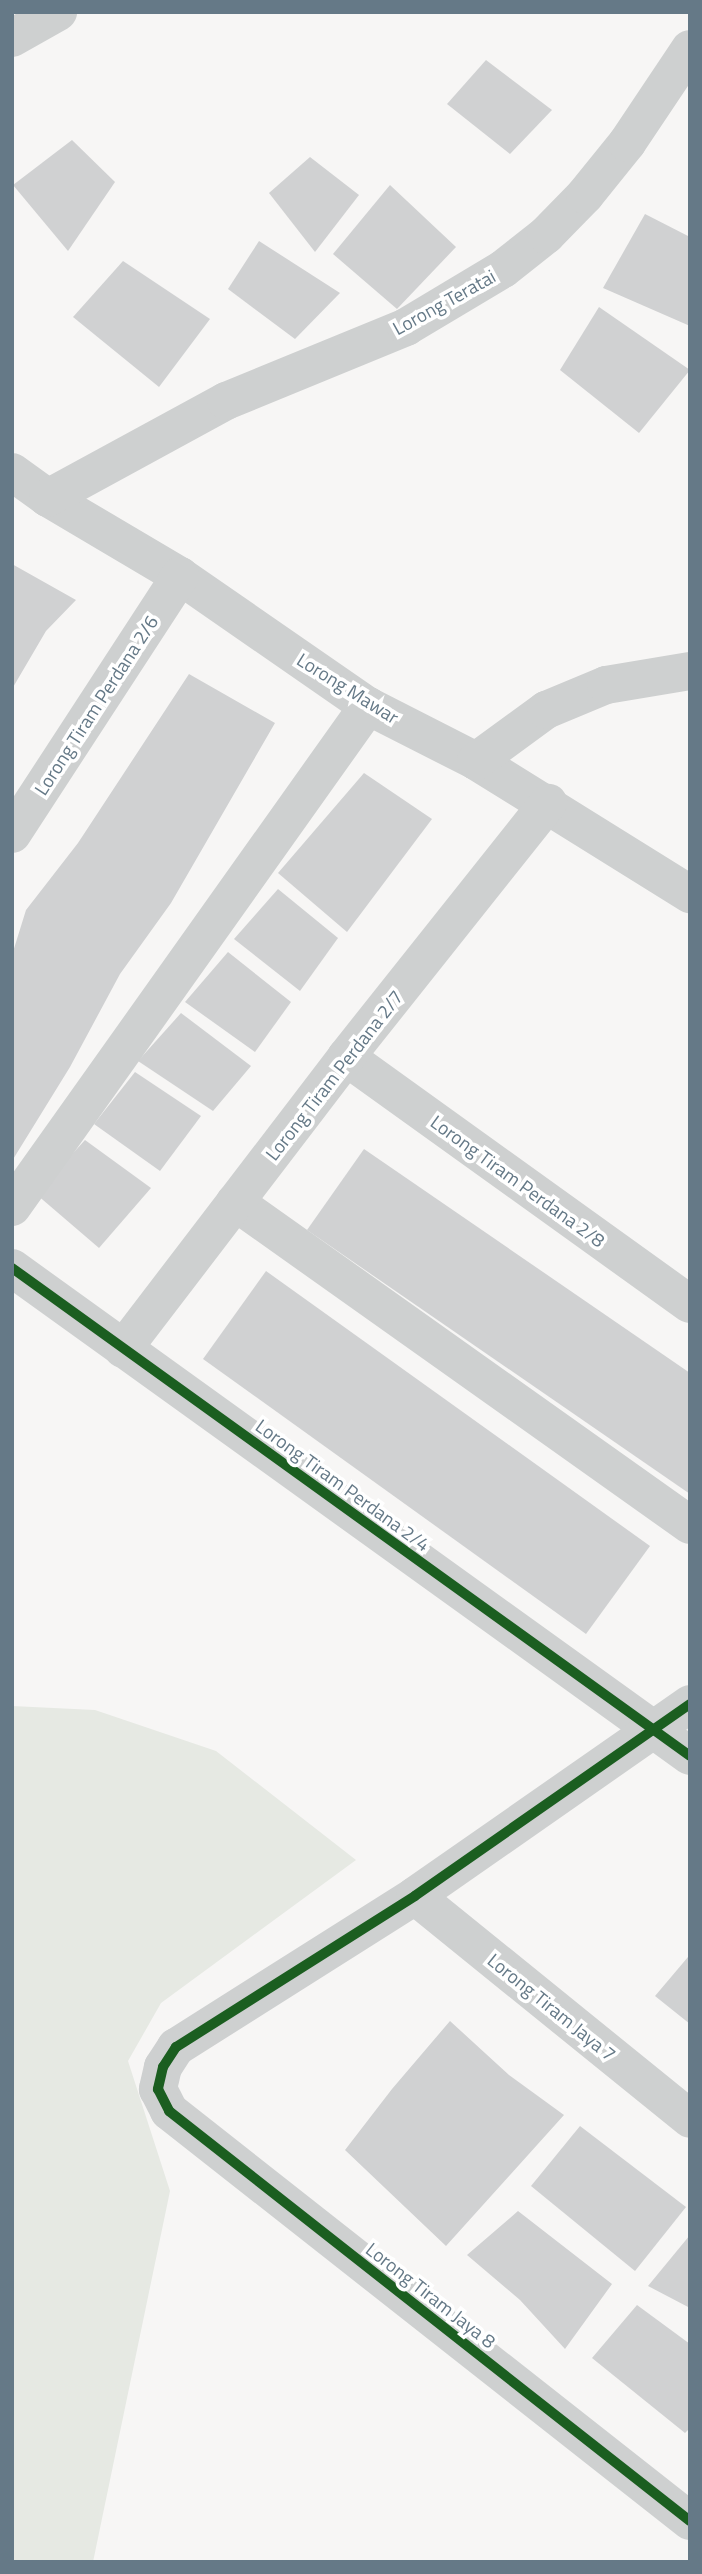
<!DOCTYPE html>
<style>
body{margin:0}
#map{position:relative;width:702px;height:2574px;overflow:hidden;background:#f7f6f5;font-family:"Titillium Web",sans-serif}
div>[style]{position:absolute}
.green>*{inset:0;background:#e6e9e3}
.building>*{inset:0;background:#d0d1d2}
.minor>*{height:38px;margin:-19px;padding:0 19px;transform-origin:19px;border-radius:19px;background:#ced0d0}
.cycleway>*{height:10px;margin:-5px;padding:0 5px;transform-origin:5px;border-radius:5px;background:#1b5e20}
span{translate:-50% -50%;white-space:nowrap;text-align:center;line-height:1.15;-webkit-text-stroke:7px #fff;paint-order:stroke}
.street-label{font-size:19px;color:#657987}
.frame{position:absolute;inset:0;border:14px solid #657987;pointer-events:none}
</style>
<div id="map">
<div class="green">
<i style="clip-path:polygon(12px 1706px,95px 1710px,216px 1751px,356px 1860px,161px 2003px,128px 2061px,170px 2191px,93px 2562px,12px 2562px)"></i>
</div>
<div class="building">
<i style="clip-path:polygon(486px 60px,552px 110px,510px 154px,447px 104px)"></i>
<i style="clip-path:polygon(72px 140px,115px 182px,68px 251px,13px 185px)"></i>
<i style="clip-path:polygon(310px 157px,359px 195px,315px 252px,269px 193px)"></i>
<i style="clip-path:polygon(390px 185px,456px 247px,397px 309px,333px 254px)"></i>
<i style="clip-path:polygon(645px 214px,690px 237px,690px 326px,603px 288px)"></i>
<i style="clip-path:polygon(259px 241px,340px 293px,295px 339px,228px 289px)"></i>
<i style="clip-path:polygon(123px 261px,210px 319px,159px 387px,73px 317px)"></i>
<i style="clip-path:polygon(599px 307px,690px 370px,639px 433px,560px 370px)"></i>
<i style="clip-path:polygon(12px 564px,76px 600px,46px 631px,12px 689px)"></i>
<i style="clip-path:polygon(189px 674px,275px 723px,171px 903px,120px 974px,70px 1067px,12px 1161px,12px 955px,26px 910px,78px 843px)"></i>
<i style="clip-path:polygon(364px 773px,432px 819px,347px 932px,278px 873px)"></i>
<i style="clip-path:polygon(278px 889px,338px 938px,300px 991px,234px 939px)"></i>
<i style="clip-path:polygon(228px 952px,291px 1002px,255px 1052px,185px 1002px)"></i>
<i style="clip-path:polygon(181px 1013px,251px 1066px,213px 1111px,138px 1061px)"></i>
<i style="clip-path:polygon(135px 1072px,201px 1116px,160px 1171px,94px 1124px)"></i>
<i style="clip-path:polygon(85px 1140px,151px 1188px,99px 1248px,36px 1194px)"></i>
<i style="clip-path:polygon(364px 1149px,690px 1373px,690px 1494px,307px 1230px)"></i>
<i style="clip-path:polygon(266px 1271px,650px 1546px,586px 1634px,203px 1359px)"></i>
<i style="clip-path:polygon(688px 1957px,690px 1958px,690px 2024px,655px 1996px)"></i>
<i style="clip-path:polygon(450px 2021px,509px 2075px,564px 2115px,446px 2246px,345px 2150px,392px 2089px)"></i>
<i style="clip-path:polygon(580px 2126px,686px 2207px,635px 2271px,531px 2186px)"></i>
<i style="clip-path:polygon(518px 2211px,612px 2284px,565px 2349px,520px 2300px,467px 2255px)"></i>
<i style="clip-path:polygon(690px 2235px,690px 2308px,648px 2286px)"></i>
<i style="clip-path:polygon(637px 2305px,690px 2344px,690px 2428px,685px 2433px,592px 2358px)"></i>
</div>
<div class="minor">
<i style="left:12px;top:38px;width:53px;rotate:-29.5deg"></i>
<i style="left:12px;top:472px;width:44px;rotate:35.8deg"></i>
<i style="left:48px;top:498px;width:153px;rotate:30.6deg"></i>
<i style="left:180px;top:576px;width:229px;rotate:34.7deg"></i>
<i style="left:368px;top:706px;width:121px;rotate:27deg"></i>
<i style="left:476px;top:761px;width:252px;rotate:31.9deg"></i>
<i style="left:48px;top:498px;width:203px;rotate:-28.6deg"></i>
<i style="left:226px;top:401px;width:195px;rotate:-22.3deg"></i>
<i style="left:406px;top:327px;width:113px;rotate:-30.9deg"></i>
<i style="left:503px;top:269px;width:55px;rotate:-38.3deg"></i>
<i style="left:546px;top:235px;width:56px;rotate:-45.7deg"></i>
<i style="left:585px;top:195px;width:67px;rotate:-51.1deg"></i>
<i style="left:627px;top:143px;width:113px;rotate:-56.2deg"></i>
<i style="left:476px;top:761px;width:87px;rotate:-36.1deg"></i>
<i style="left:546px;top:710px;width:65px;rotate:-22.6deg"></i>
<i style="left:606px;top:685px;width:85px;rotate:-9.5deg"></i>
<i style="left:12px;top:834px;width:308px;rotate:-56.9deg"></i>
<i style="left:346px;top:1057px;width:423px;rotate:35.7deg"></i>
<i style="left:235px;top:1202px;width:558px;rotate:35.37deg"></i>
<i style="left:12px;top:1207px;width:615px;rotate:-54.6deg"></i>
<i style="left:12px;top:1268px;width:835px;rotate:35.74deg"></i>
<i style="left:123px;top:1349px;width:367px;rotate:-52.6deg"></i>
<i style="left:346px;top:1057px;width:325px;rotate:-51.5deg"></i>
<i style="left:690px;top:1704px;width:335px;rotate:145.1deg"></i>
<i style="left:415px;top:1896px;width:283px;rotate:147.7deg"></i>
<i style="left:176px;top:2047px;width:24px;rotate:123deg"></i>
<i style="left:163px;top:2067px;width:23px;rotate:103deg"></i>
<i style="left:158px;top:2089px;width:25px;rotate:63deg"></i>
<i style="left:169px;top:2111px;width:663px;rotate:38.2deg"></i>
<i style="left:415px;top:1896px;width:354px;rotate:39deg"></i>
</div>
<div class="cycleway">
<i style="left:12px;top:1268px;width:835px;rotate:35.74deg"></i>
<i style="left:690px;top:1704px;width:335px;rotate:145.1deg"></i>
<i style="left:415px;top:1896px;width:283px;rotate:147.7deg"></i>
<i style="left:176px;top:2047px;width:24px;rotate:123deg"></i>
<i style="left:163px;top:2067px;width:23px;rotate:103deg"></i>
<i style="left:158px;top:2089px;width:25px;rotate:63deg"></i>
<i style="left:169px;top:2111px;width:663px;rotate:38.2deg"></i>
</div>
<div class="street-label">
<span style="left:444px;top:302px;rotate:-29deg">Lorong Teratai</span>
<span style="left:348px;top:688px;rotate:32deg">Lorong Mawar</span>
<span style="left:96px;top:705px;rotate:-57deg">Lorong Tiram Perdana 2/6</span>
<span style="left:334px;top:1075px;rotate:-52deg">Lorong Tiram Perdana 2/7</span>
<span style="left:518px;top:1181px;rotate:36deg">Lorong Tiram Perdana 2/8</span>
<span style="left:343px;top:1485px;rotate:36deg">Lorong Tiram Perdana 2/4</span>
<span style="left:552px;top:2007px;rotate:39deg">Lorong Tiram Jaya 7</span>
<span style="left:431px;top:2295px;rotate:38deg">Lorong Tiram Jaya 8</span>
</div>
<div class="frame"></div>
</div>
